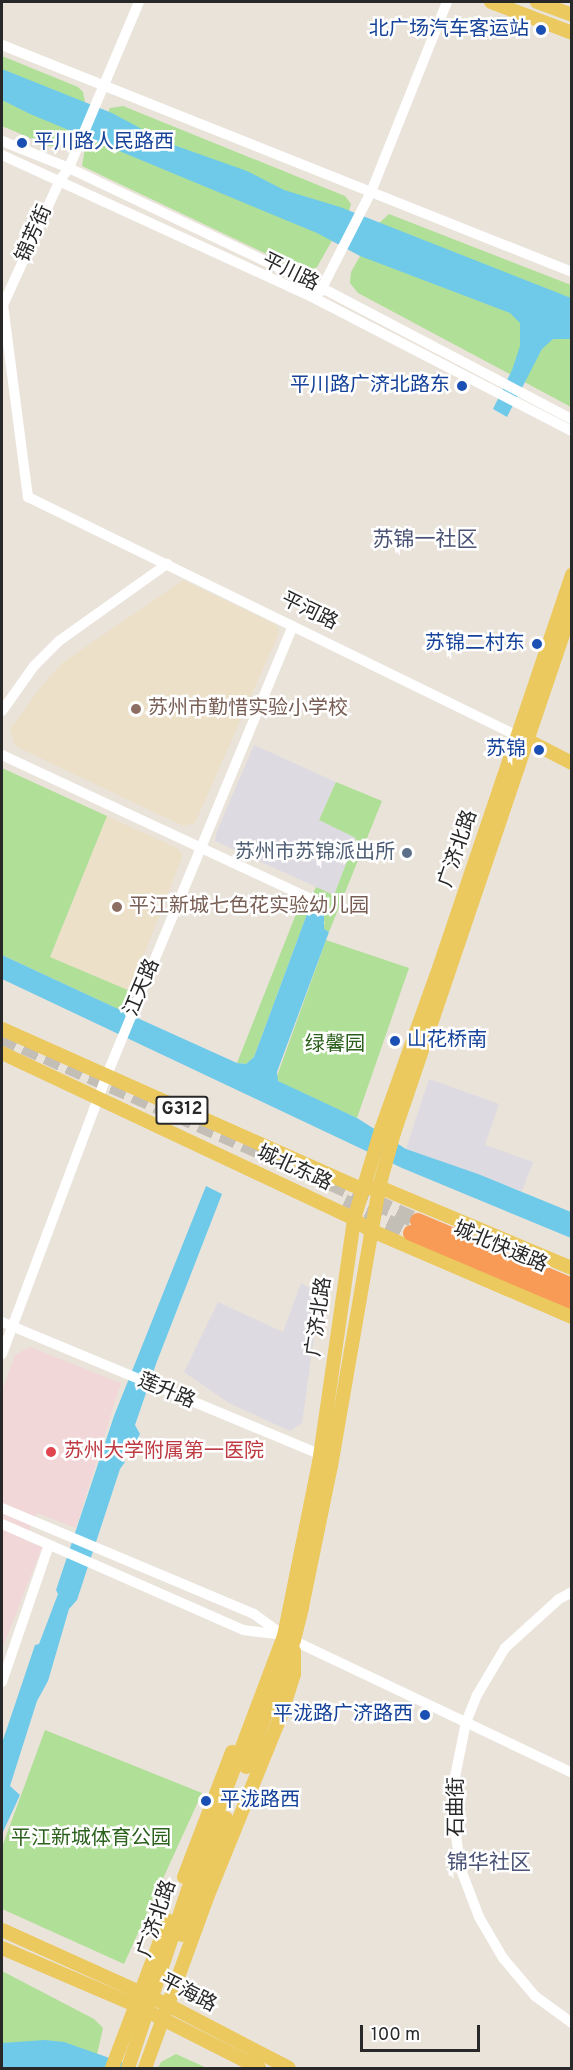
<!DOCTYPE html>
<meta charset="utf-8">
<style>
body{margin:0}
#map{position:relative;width:573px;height:2070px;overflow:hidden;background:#eae3da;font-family:Overpass,"Noto Sans SC",sans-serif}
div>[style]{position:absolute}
.industrial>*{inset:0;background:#dddae2}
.education>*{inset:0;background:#ece0c9}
.medical>*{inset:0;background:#f1d7d8}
.green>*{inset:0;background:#b0df97}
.water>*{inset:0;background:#6fcaea}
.highway-tunnel>*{height:16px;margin-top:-8px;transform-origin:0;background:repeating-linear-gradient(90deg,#c3beb6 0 16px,transparent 0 24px)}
.minor>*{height:10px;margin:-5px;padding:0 5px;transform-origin:5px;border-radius:5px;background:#fff}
.major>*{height:14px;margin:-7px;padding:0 7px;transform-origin:7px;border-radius:7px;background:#ebc95e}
.highway>*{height:16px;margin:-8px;padding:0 8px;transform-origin:8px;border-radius:8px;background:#f89b57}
.dots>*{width:16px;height:16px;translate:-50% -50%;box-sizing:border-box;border:3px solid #fff;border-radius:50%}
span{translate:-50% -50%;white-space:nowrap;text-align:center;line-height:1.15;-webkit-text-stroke:5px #fff;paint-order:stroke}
.shield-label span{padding:2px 4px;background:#fff;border:2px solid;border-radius:4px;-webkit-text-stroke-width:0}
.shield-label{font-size:18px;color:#282828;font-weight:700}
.transit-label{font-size:20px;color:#164399}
.right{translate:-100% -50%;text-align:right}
.left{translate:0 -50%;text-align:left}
.street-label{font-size:20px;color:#282828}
.education-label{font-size:20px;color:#785e54}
.service-label{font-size:20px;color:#4e5e75}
.park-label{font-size:20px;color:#2b611c}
.health-label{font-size:20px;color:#be3a42}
.neighbourhood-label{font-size:21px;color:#4a5376}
.frame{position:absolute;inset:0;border:3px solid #282828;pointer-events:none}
.scale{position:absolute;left:360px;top:2025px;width:120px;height:27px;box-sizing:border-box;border:3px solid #282828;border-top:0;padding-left:8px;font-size:18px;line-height:21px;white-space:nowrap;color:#282828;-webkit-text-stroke:4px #fff;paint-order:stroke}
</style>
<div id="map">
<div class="industrial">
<i style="clip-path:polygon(254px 745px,336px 782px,319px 820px,356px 837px,334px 895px,215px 841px,217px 831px)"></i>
<i style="clip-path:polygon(429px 1079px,499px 1104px,485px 1145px,533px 1162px,522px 1191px,406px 1149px)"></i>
<i style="clip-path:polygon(301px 1283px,320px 1294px,302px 1423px,290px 1431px,229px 1403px,184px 1372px,218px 1302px,283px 1332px)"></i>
</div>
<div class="education">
<i style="clip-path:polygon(183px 580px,272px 623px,277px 626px,279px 633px,195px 823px,183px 826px,15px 746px,10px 729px,39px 689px,62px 663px)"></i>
<i style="clip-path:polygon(107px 816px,179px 849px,183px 855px,130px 991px,50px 957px)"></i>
</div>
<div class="medical">
<i style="clip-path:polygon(30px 1347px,121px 1383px,76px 1528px,37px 1513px,25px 1540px,42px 1547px,2px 1649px,2px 1391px,15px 1355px)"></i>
</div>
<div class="green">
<i style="clip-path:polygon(2px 56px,78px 87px,83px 92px,85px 102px,65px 147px,49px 146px,2px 126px)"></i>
<i style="clip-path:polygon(123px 106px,345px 196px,351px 204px,349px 211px,317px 267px,309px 271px,298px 269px,82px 166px,85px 148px,94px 141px,110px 108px)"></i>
<i style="clip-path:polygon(389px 214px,571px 285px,571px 407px,358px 293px,350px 283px,351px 272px,379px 223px)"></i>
<i style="clip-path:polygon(2px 768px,107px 816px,50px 957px,130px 991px,122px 1011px,2px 955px)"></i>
<i style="clip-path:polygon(336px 782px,382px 801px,329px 932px,323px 929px,325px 922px,307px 914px,254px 1057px,246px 1064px,237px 1063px,300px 904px,307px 906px,316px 887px,334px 895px,356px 838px,319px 820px)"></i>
<i style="clip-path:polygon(326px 940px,409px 968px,357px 1118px,285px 1086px,276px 1079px)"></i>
<i style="clip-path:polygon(45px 1730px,202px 1793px,124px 1964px,2px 1909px,2px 1847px)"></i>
<i style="clip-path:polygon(2px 1971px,94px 2019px,103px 2028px,94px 2068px,2px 2068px)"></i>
<i style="clip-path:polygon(176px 2054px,207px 2068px,158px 2068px,161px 2062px)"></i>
</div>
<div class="water">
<i style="clip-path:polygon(2px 69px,112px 113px,168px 143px,247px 171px,284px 190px,340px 207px,571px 298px,571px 339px,553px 339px,542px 349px,507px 417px,493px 409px,512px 370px,520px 346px,520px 323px,510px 313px,360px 256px,317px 233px,30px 114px,2px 100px)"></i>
<i style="clip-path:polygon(312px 908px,324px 914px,324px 929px,329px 932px,277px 1072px,278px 1081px,357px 1118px,406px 1149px,478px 1174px,571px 1212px,571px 1238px,402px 1168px,2px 979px,2px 955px,144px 1021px,237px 1063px,246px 1064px,254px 1057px,307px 914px)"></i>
<i style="clip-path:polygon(206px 1186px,222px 1194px,156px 1364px,135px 1425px,140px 1434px,136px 1442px,132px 1439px,119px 1457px,125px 1462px,120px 1469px,77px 1600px,69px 1609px,48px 1681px,37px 1701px,10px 1786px,20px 1795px,2px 1834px,2px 1743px,35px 1645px,39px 1644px,58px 1594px,56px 1590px,114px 1416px)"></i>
<i style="clip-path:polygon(45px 2040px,64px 2042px,138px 2068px,2px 2068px,2px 2043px)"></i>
</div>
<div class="highway-tunnel">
<i style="left:2px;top:1037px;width:455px;rotate:23.9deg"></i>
<i style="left:344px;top:1202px;width:74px;rotate:24.8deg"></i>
</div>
<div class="minor">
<i style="left:139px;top:2px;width:180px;rotate:112.9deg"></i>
<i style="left:69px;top:168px;width:15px;rotate:127deg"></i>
<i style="left:60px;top:180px;width:137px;rotate:114.5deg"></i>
<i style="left:3px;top:305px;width:194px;rotate:82.6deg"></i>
<i style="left:28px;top:497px;width:550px;rotate:26.01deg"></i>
<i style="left:2px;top:45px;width:614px;rotate:21.71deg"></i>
<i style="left:2px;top:141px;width:72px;rotate:21.9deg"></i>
<i style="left:69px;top:168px;width:280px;rotate:25.4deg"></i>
<i style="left:322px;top:288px;width:282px;rotate:27.7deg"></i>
<i style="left:2px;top:155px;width:345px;rotate:24.6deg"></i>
<i style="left:316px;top:299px;width:288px;rotate:27.3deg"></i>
<i style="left:320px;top:292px;width:112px;rotate:-63deg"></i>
<i style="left:371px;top:192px;width:205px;rotate:-68.2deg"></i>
<i style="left:2px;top:711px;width:55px;rotate:-54.6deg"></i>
<i style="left:34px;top:666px;width:35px;rotate:-45deg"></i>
<i style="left:59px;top:641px;width:133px;rotate:-35.5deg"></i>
<i style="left:2px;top:755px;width:351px;rotate:25deg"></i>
<i style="left:2px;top:1322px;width:351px;rotate:22.6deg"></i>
<i style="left:2px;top:1354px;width:296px;rotate:-69.4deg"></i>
<i style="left:106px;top:1077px;width:488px;rotate:-67.5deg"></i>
<i style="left:2px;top:1508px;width:273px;rotate:22.8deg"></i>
<i style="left:254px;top:1614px;width:37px;rotate:36deg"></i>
<i style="left:284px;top:1636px;width:319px;rotate:25.4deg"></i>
<i style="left:2px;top:1524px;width:263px;rotate:23.7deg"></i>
<i style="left:243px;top:1630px;width:38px;rotate:7deg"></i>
<i style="left:572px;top:1592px;width:15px;rotate:152deg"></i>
<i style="left:559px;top:1599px;width:73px;rotate:137.8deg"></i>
<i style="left:505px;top:1648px;width:55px;rotate:120.8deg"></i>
<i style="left:477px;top:1695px;width:29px;rotate:112deg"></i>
<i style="left:466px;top:1722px;width:56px;rotate:101.3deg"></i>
<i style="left:455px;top:1777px;width:41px;rotate:91.4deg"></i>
<i style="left:454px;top:1818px;width:49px;rotate:83deg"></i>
<i style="left:460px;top:1867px;width:53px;rotate:69.2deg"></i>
<i style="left:479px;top:1917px;width:48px;rotate:59.7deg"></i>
<i style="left:503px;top:1958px;width:50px;rotate:49.9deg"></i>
<i style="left:535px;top:1996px;width:46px;rotate:36.1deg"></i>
<i style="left:2px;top:1682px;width:145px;rotate:-71.1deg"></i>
</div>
<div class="major">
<i style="left:491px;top:2px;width:87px;rotate:20.9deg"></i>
<i style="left:537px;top:2px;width:37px;rotate:20deg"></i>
<i style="left:527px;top:740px;width:51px;rotate:27.1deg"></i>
<i style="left:2px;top:1029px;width:394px;rotate:24deg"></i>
<i style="left:362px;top:1189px;width:17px;rotate:-7deg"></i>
<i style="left:379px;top:1187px;width:209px;rotate:22.8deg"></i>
<i style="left:2px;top:1053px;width:389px;rotate:25.2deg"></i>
<i style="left:354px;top:1219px;width:19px;rotate:35deg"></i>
<i style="left:370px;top:1230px;width:220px;rotate:23.3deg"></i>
<i style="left:246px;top:1767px;width:136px;rotate:-69.3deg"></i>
<i style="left:294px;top:1640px;width:34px;rotate:-76deg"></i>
<i style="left:302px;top:1607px;width:144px;rotate:-78.4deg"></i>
<i style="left:331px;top:1466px;width:283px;rotate:-80.2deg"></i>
<i style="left:379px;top:1187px;width:56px;rotate:-74.5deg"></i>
<i style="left:394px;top:1133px;width:554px;rotate:-71.27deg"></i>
<i style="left:184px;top:1877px;width:134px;rotate:-69deg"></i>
<i style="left:2px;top:1930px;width:182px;rotate:24.3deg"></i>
<i style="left:168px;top:2005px;width:136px;rotate:27.5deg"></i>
<i style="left:182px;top:1935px;width:125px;rotate:-69.4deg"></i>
<i style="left:2px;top:1948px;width:147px;rotate:23.2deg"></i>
<i style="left:137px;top:2006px;width:137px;rotate:26.9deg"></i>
<i style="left:112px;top:2068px;width:158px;rotate:-69.3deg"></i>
<i style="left:128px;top:2068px;width:188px;rotate:-71.4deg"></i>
<i style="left:188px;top:1890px;width:272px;rotate:-69.3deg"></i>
<i style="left:284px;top:1636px;width:177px;rotate:-78.6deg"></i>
<i style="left:319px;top:1463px;width:246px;rotate:-81.8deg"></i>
<i style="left:354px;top:1219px;width:96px;rotate:-73.1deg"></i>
<i style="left:382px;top:1127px;width:175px;rotate:-70.3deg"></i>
<i style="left:441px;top:962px;width:409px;rotate:-71.3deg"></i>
<i style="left:145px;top:2068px;width:179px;rotate:-70deg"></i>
<i style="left:206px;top:1900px;width:196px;rotate:-67.9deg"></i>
<i style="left:280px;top:1718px;width:46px;rotate:-72.3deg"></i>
<i style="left:294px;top:1674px;width:23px;rotate:-90deg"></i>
</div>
<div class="highway">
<i style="left:418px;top:1221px;width:167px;rotate:22.9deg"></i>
<i style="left:411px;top:1233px;width:175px;rotate:22.9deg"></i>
</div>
<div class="dots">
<i style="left:541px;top:30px;background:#1a4fb4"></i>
<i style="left:22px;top:143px;background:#1a4fb4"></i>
<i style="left:462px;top:386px;background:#1a4fb4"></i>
<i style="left:537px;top:644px;background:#1a4fb4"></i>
<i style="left:136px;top:709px;background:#8d6e63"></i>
<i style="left:539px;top:750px;background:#1a4fb4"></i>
<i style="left:407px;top:853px;background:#5c6f8a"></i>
<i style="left:117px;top:907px;background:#8d6e63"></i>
<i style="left:395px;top:1041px;background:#1a4fb4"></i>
<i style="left:51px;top:1452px;background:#e0444e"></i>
<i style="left:425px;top:1715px;background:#1a4fb4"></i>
<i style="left:206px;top:1801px;background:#1a4fb4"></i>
</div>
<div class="shield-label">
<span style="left:182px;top:1110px">G312</span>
</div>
<div class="transit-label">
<span class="right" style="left:529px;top:30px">北广场汽车客运站</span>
<span class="left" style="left:34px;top:143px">平川路人民路西</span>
<span class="right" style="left:450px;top:386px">平川路广济北路东</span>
<span class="right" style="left:525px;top:644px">苏锦二村东</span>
<span class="right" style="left:526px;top:750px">苏锦</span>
<span class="left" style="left:407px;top:1041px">山花桥南</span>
<span class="right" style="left:413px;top:1715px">平泷路广济路西</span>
<span class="left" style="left:220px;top:1801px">平泷路西</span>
</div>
<div class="street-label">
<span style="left:35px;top:234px;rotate:-66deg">锦芳街</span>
<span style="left:290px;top:273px;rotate:26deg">平川路</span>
<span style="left:309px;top:612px;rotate:26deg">平河路</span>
<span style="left:459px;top:849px;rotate:-71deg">广济北路</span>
<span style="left:143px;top:988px;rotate:-67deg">江天路</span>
<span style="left:294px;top:1169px;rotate:25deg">城北东路</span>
<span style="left:500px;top:1248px;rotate:23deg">城北快速路</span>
<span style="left:320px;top:1317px;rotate:-82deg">广济北路</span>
<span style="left:166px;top:1392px;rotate:23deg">莲升路</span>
<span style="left:457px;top:1807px;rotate:-90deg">石曲街</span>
<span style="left:158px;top:1919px;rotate:-71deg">广济北路</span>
<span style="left:188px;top:1994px;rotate:27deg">平海路</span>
</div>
<div class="education-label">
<span class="left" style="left:148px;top:709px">苏州市勤惜实验小学校</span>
<span class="left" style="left:129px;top:907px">平江新城七色花实验幼儿园</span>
</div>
<div class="service-label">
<span class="right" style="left:395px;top:853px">苏州市苏锦派出所</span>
</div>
<div class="park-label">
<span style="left:335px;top:1045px">绿馨园</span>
<span style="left:91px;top:1839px">平江新城体育公园</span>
</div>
<div class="health-label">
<span class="left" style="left:64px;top:1452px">苏州大学附属第一医院</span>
</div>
<div class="neighbourhood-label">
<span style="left:425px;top:541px">苏锦一社区</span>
<span style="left:489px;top:1864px">锦华社区</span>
</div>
<div class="frame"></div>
<div class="scale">100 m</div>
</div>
